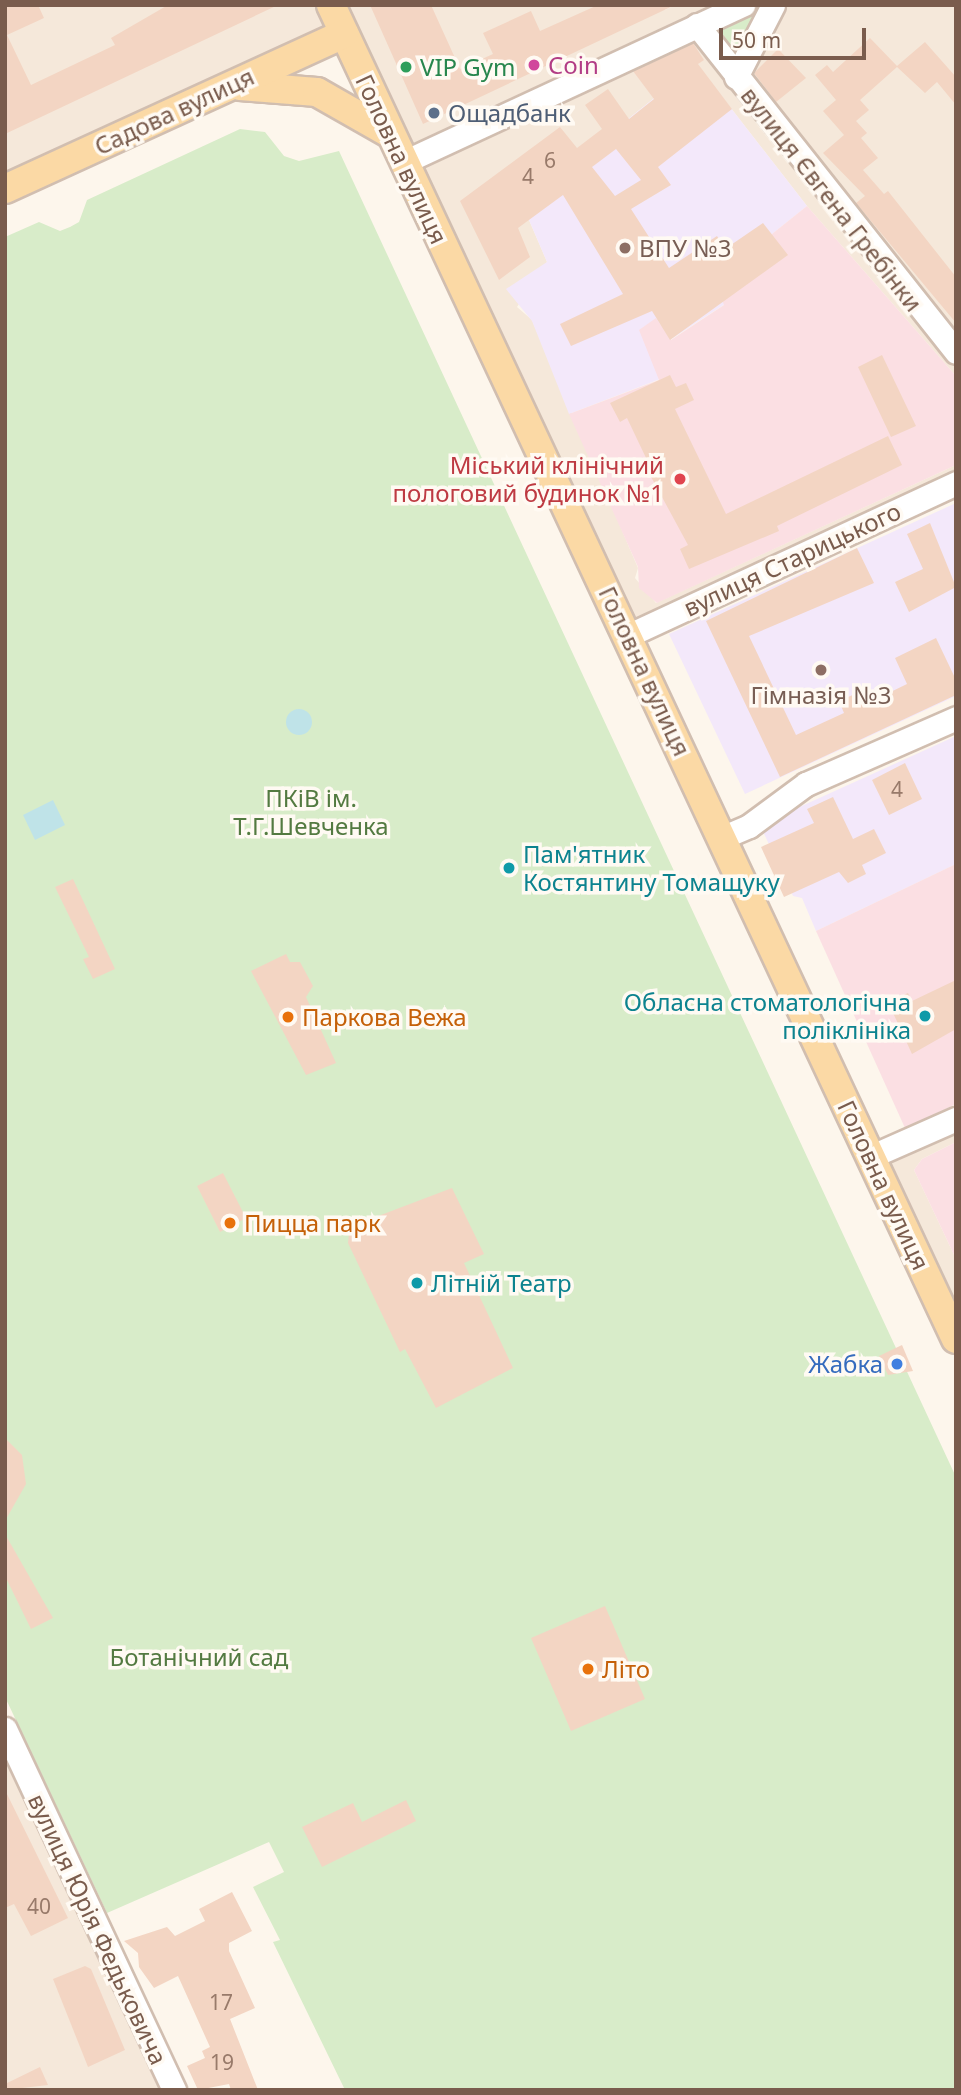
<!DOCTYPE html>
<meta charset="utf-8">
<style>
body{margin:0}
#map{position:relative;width:961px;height:2095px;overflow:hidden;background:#fdf6ec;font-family:"Noto Sans",sans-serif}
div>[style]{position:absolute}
.residential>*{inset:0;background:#f5e8da}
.education>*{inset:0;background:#f3e8fa}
.medical>*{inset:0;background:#fbdfe3}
.green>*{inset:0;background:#d8ecc9}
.water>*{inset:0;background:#bfe3e8}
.round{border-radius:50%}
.building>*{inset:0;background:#f3d5c3}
.roads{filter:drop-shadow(2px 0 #d1beb0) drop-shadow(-2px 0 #d1beb0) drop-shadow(0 2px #d1beb0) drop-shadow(0 -2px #d1beb0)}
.minor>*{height:23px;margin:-11.5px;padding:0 11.5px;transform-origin:11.5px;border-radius:11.5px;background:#fff}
.major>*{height:28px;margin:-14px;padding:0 14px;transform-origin:14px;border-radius:14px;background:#fbd9a5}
.dots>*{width:19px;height:19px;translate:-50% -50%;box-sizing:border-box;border:4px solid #fffaf3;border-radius:50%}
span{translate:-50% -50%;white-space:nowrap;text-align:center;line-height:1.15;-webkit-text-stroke:7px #fffaf3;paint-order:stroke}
.number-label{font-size:21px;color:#987a6a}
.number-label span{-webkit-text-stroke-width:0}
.hotel-label{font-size:24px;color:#b23c85}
.left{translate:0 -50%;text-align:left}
.leisure-label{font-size:24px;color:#27864d}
.street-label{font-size:24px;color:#7a5c4d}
.service-label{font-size:24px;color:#4e5e75}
.education-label{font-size:24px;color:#785e54}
.health-label{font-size:24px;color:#be3a42}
.right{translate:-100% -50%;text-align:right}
.park-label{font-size:24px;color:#537a41}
.culture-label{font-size:24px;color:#0d838f}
.food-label{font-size:24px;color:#c56008}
.shop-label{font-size:24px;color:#366cbe}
.frame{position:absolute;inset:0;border:7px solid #7a5c4d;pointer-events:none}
.scale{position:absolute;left:719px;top:28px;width:147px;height:32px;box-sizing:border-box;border:4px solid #7a5c4d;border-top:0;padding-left:9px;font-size:21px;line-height:24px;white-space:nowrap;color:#7a5c4d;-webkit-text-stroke:5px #fffaf3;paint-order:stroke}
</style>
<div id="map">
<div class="residential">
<i style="clip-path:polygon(5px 5px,662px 5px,665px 10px,675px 5px,956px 5px,956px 376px,807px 206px,720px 94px,673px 83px,607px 136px,529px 220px,547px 262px,517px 307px,532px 320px,638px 568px,635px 578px,656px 603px,956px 465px,956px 481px,629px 634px,344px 35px,5px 190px)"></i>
<i style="clip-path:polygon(956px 1119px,956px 1142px,922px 1159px,914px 1170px,956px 1259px,956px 1336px,874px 1156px)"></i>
<i style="clip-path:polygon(5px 1727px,175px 2090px,5px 2090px)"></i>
</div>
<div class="education">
<i style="clip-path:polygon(673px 83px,720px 94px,807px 206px,772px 234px,722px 301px,725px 304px,670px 340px,660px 379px,569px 414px,532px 321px,506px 289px,547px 262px,529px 220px,607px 136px)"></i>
<i style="clip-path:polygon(956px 503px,956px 696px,745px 794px,669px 634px)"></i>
<i style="clip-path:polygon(956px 736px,956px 864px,816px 931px,802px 898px,793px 896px,760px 825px)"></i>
</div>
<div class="medical">
<i style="clip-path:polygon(807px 206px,956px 376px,956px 465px,657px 603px,639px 588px,638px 567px,569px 414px,659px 380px,639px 330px,656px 318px,671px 340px,724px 305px,722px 300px,772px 234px)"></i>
<i style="clip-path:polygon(956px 864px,956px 1104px,905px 1128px,816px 931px)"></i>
<i style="clip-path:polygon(956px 1142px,956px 1259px,914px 1170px,922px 1159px)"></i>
</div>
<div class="green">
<i style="clip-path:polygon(759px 11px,741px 50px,734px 54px,716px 29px)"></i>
<i style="clip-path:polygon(240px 129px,265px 132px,284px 156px,299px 161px,339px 151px,956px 1477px,956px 2090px,345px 2090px,273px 1942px,280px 1940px,253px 1887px,284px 1872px,269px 1842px,107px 1913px,5px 1697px,5px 237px,39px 222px,60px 231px,70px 227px,79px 222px,87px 200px)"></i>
</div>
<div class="water">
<i class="round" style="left:286px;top:709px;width:26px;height:26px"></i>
<i style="clip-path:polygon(53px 800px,65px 825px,35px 840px,23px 815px)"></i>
</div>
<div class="building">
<i style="clip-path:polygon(5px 5px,38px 5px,44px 18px,7px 35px,31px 85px,115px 45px,111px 38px,168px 5px,278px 5px,5px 134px)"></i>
<i style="clip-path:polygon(370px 5px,431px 5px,460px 69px,493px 54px,483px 33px,531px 11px,540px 31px,598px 5px,675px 5px,423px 124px)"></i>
<i style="clip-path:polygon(870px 38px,897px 66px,925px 42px,956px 77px,956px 105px,937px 82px,925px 93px,897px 67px,860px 100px,869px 110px,856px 121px,867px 133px,861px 138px,878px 158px,863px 170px,884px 194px,888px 191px,956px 277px,956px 323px,856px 203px,865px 196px,823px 153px,844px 135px,823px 111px,836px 100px,815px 75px,827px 65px,833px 72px)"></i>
<i style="clip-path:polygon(evenodd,693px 43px,704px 60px,698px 64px,732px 109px,658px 167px,671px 185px,631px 209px,669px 268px,717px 236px,725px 249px,763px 223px,788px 255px,670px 340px,652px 311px,571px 346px,560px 324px,623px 294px,563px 195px,518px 228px,530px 257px,499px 280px,460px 201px,560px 127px,577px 148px,602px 129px,585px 105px,608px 89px,629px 119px,654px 99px,633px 71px,693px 43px,616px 149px,641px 180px,615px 196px,592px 167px,616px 149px)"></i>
<i style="clip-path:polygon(778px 49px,806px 78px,776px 102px,754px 73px)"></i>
<i style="clip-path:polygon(882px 355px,916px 426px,891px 437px,858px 367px)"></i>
<i style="clip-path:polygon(670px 375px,676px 387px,686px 383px,694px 400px,675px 409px,726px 514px,888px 436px,902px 465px,777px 526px,779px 531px,689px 569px,680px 549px,688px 545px,643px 462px,647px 460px,627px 418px,620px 422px,610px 403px)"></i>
<i style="clip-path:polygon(930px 523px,956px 587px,909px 612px,895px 582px,923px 569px,907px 534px)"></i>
<i style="clip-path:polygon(857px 548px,874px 583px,749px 636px,796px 735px,844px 713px,839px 701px,864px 690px,870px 702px,907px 684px,895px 658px,936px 638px,956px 680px,956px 695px,780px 777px,706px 621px)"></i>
<i style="clip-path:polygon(905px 763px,922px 799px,889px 815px,872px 780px)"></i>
<i style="clip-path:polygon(833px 797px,853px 839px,874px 829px,886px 853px,862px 865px,866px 874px,848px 883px,839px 872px,784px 897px,761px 847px,814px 823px,807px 809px)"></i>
<i style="clip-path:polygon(73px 879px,115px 969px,93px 979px,83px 959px,89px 957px,55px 887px)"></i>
<i style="clip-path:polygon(286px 954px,290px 962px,300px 962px,313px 986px,306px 997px,336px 1063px,306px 1075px,251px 971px)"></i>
<i style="clip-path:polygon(956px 980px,956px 1029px,912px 1054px,888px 1002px,908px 993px,912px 1001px)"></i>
<i style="clip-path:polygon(223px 1173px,246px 1218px,220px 1232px,197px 1186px)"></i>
<i style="clip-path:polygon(452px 1188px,484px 1254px,464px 1263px,513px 1368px,436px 1408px,405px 1349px,400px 1352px,348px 1243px,349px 1234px,373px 1218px)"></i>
<i style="clip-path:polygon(902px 1345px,913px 1371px,888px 1375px,879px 1356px)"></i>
<i style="clip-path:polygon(5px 1438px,22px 1455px,26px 1484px,5px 1521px)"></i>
<i style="clip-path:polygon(5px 1534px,53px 1618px,31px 1629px,5px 1576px)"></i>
<i style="clip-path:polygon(605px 1606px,645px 1699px,571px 1731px,531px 1638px)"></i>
<i style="clip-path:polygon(5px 1790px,68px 1918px,31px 1936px,14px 1904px,5px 1908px)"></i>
<i style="clip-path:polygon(406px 1800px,416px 1821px,322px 1867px,302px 1827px,353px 1803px,362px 1822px)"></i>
<i style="clip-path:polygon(232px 1892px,252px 1931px,229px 1943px,229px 1951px,255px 2008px,230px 2019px,258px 2090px,231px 2090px,229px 2084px,198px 2090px,187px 2066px,205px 2058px,202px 2051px,210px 2047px,178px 1976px,154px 1988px,139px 1967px,138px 1953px,124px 1941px,167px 1927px,175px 1936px,205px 1921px,199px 1909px)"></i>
<i style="clip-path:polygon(85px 1966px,91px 1969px,125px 2050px,88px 2067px,53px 1979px)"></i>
<i style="clip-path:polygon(40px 2067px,48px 2085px,5px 2090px,5px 2084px)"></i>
</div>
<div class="roads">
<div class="minor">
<i style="left:697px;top:25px;width:417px;rotate:51.6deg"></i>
<i style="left:736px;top:77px;width:81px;rotate:-62.8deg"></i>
<i style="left:404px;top:162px;width:374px;rotate:-24.9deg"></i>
<i style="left:629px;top:635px;width:361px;rotate:-24.9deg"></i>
<i style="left:721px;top:838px;width:30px;rotate:-23deg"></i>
<i style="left:749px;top:826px;width:71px;rotate:-36.4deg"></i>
<i style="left:806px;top:784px;width:164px;rotate:-23.7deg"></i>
<i style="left:872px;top:1156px;width:92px;rotate:-23.8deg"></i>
<i style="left:5px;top:1729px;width:399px;rotate:64.9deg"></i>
</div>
<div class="major">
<i style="left:331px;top:5px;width:1473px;rotate:64.9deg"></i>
<i style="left:240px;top:86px;width:77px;rotate:4.5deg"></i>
<i style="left:317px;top:92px;width:83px;rotate:29.7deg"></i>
<i style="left:5px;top:189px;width:373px;rotate:-24.6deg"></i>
</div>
</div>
<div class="dots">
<i style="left:534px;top:65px;background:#d1479c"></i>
<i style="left:406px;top:67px;background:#2e9e5b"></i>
<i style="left:434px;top:113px;background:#5c6f8a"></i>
<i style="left:625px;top:248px;background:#8d6e63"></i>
<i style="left:680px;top:479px;background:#e0444e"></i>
<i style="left:821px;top:670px;background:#8d6e63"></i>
<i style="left:509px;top:868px;background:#0f9aa8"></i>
<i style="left:925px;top:1016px;background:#0f9aa8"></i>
<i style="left:288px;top:1017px;background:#e8710a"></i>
<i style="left:230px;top:1223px;background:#e8710a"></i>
<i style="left:417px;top:1283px;background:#0f9aa8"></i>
<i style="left:897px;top:1364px;background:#3f7fe0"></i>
<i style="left:588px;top:1669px;background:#e8710a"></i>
</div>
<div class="number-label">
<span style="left:550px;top:160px">6</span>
<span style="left:528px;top:176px">4</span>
<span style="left:897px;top:789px">4</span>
<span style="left:39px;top:1906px">40</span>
<span style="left:221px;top:2002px">17</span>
<span style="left:222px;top:2062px">19</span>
</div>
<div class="hotel-label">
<span class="left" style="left:548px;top:65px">Coin</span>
</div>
<div class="leisure-label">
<span class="left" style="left:420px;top:67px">VIP Gym</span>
</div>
<div class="street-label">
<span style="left:174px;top:111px;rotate:-25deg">Садова вулиця</span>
<span style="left:402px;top:159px;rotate:65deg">Головна вулиця</span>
<span style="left:832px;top:199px;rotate:52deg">вулиця Євгена Гребінки</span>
<span style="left:792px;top:559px;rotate:-25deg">вулиця Старицького</span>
<span style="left:645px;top:671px;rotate:65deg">Головна вулиця</span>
<span style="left:884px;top:1185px;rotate:65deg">Головна вулиця</span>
<span style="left:98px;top:1929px;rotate:65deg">вулиця Юрія Федьковича</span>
</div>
<div class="service-label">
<span class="left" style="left:448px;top:113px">Ощадбанк</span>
</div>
<div class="education-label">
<span class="left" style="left:639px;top:248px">ВПУ №3</span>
<span style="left:821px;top:695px">Гімназія №3</span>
</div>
<div class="health-label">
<span class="right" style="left:664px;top:479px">Міський клінічний<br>пологовий будинок №1</span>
</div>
<div class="park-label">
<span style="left:311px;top:812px">ПКіВ ім.<br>Т.Г.Шевченка</span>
<span style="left:199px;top:1657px">Ботанічний сад</span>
</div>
<div class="culture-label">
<span class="left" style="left:523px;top:868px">Пам'ятник<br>Костянтину Томащуку</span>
<span class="right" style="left:911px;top:1016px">Обласна стоматологічна<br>поліклініка</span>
<span class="left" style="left:431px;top:1283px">Літній Театр</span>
</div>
<div class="food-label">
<span class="left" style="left:302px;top:1017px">Паркова Вежа</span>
<span class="left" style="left:244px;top:1223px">Пицца парк</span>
<span class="left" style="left:602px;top:1669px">Літо</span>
</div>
<div class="shop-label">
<span class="right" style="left:883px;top:1364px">Жабка</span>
</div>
<div class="frame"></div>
<div class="scale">50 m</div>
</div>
